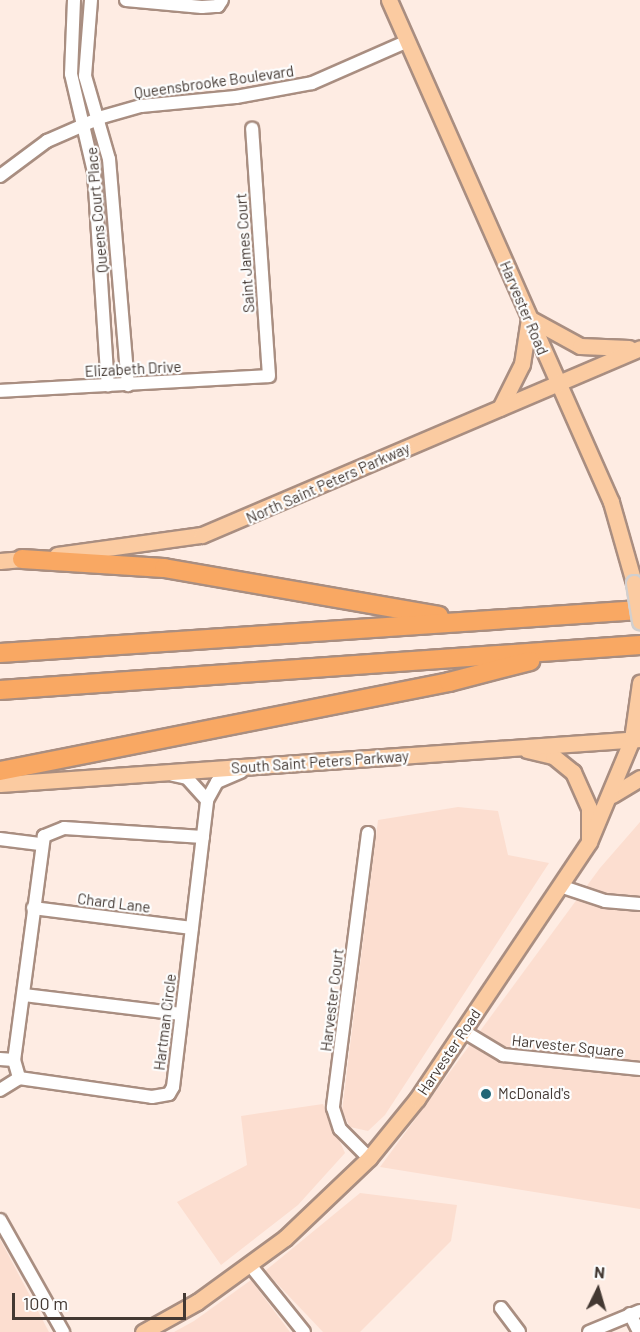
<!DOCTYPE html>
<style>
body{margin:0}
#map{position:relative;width:640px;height:1332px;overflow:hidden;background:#feece3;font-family:Barlow,sans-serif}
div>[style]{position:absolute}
.built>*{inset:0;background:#fcded0}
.roads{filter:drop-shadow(2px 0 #a98e81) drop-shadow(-2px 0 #a98e81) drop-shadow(0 2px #a98e81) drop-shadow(0 -2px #a98e81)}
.minor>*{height:12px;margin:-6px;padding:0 6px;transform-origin:6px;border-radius:6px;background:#fff}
.major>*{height:15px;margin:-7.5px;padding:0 7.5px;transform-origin:7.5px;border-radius:7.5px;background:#fbcba1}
.highway>*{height:18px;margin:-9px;padding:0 9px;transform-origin:9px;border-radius:9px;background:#f9a863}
.bridges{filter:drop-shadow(2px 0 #d2cfce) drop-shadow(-2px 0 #d2cfce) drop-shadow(0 2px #d2cfce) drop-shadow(0 -2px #d2cfce)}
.major-bridge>*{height:15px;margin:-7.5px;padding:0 7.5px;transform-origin:7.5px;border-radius:7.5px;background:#fbcba1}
.dots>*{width:16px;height:16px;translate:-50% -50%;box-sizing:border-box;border:3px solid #fdfdfd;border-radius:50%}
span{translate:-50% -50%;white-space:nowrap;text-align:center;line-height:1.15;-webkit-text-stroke:4.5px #fdfdfd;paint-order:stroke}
.street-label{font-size:15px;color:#433832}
.poi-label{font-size:15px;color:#433832}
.left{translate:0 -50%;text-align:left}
.north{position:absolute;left:568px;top:1260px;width:60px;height:60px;-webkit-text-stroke:4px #fdfdfd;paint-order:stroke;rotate:5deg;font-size:16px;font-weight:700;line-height:24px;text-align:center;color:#433832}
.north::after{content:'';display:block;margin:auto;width:21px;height:27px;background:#433832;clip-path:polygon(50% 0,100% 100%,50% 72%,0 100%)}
.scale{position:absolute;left:12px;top:1293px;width:174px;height:27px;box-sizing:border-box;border:3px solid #433832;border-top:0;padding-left:8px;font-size:18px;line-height:21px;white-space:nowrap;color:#433832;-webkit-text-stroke:4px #fdfdfd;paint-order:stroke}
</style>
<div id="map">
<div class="built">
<i style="clip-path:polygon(458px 807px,498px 811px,508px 855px,549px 863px,385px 1115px,368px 1131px,350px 1127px,342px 1111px,378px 820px)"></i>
<i style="clip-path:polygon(640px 822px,640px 1209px,380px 1167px,600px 868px)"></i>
<i style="clip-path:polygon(323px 1104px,345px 1153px,298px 1205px,221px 1265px,177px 1202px,247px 1165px,241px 1116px)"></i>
<i style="clip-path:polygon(360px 1193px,457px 1205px,451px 1241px,360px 1332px,323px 1332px,265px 1271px)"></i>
<i style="clip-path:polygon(0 1239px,49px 1332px,0 1332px)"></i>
<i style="clip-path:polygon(251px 1280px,290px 1332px,174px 1332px,194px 1321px)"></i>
</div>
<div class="roads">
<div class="minor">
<i style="left:74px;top:0;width:74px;rotate:92.3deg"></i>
<i style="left:71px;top:74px;width:101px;rotate:76.8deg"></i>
<i style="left:94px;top:172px;width:214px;rotate:86.3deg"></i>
<i style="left:91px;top:0;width:76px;rotate:94.5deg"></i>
<i style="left:85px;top:76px;width:86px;rotate:73.9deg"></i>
<i style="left:109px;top:159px;width:227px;rotate:85.2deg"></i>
<i style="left:126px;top:0;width:76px;rotate:5.3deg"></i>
<i style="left:202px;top:7px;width:16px;rotate:-4deg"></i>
<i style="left:218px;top:6px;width:7px;rotate:-56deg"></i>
<i style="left:0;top:176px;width:59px;rotate:-36.7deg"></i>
<i style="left:47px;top:141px;width:60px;rotate:-23.6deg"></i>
<i style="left:102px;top:117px;width:41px;rotate:-15.8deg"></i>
<i style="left:141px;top:106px;width:95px;rotate:-5.4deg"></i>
<i style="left:236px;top:97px;width:77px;rotate:-10.4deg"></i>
<i style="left:312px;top:83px;width:103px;rotate:-23.6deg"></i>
<i style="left:0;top:391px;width:269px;rotate:-3.2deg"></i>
<i style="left:269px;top:376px;width:248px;rotate:-93.9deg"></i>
<i style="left:173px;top:775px;width:14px;rotate:12deg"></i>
<i style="left:187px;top:778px;width:30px;rotate:48deg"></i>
<i style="left:368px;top:833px;width:277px;rotate:97.3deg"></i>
<i style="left:333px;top:1108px;width:22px;rotate:72deg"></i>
<i style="left:340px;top:1129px;width:41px;rotate:45deg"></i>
<i style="left:203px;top:837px;width:139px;rotate:-176.3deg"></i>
<i style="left:64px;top:828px;width:22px;rotate:158deg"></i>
<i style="left:44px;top:836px;width:226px;rotate:97.6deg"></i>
<i style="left:14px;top:1060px;width:19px;rotate:74deg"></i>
<i style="left:19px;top:1078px;width:134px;rotate:8.1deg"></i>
<i style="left:152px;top:1097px;width:17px;rotate:-10deg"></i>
<i style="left:169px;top:1094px;width:8px;rotate:-60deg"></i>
<i style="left:173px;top:1087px;width:289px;rotate:-83.2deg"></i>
<i style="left:207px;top:800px;width:21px;rotate:-61deg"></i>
<i style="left:217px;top:782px;width:26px;rotate:-23deg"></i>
<i style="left:0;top:839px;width:40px;rotate:7.1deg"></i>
<i style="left:560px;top:886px;width:47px;rotate:18.4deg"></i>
<i style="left:605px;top:901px;width:35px;rotate:5deg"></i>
<i style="left:33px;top:908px;width:160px;rotate:7.2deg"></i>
<i style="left:24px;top:995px;width:158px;rotate:6.9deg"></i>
<i style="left:463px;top:1031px;width:47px;rotate:31deg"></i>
<i style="left:503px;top:1055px;width:138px;rotate:5.8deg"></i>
<i style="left:0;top:1059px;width:14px;rotate:4deg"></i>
<i style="left:0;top:1090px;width:22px;rotate:-32deg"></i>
<i style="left:0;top:1220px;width:129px;rotate:60.6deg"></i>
<i style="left:250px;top:1265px;width:86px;rotate:51.1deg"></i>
<i style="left:501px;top:1308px;width:30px;rotate:53deg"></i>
<i style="left:630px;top:1314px;width:20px;rotate:63deg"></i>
<i style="left:589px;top:1332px;width:55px;rotate:-22.4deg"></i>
</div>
<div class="major">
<i style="left:389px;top:0;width:549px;rotate:66.14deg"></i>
<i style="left:611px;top:502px;width:84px;rotate:74.1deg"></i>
<i style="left:529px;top:318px;width:58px;rotate:28.8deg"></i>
<i style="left:580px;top:346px;width:49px;rotate:2.3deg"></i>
<i style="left:500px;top:408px;width:49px;rotate:-63.4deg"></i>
<i style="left:522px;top:364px;width:47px;rotate:-81.3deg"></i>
<i style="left:57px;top:555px;width:146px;rotate:-7.9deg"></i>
<i style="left:202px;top:535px;width:476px;rotate:-23.1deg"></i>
<i style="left:0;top:561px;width:33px;rotate:-5deg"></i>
<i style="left:527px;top:750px;width:27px;rotate:13deg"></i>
<i style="left:553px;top:756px;width:26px;rotate:39deg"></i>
<i style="left:573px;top:772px;width:39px;rotate:66deg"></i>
<i style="left:589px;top:808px;width:31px;rotate:90deg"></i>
<i style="left:0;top:784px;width:642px;rotate:-4.02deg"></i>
<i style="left:612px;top:795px;width:33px;rotate:-31deg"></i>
<i style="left:143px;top:1332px;width:62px;rotate:-29.1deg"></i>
<i style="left:197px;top:1302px;width:109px;rotate:-36deg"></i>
<i style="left:285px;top:1238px;width:116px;rotate:-43.6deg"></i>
<i style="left:369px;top:1158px;width:76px;rotate:-50.9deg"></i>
<i style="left:417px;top:1099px;width:309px;rotate:-56.2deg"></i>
<i style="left:589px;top:842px;width:112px;rotate:-67.3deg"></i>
<i style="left:632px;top:739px;width:57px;rotate:-81.9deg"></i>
</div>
<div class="highway">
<i style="left:22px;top:559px;width:142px;rotate:3.6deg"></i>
<i style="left:164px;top:568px;width:279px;rotate:9.9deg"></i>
<i style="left:0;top:653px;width:641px;rotate:-3.84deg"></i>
<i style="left:0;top:690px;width:642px;rotate:-4.02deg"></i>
<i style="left:0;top:771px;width:458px;rotate:-11.2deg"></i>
<i style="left:449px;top:682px;width:84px;rotate:-14.5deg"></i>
</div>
</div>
<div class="bridges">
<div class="major-bridge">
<i style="left:634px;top:583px;width:39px;rotate:81deg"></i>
</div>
</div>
<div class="dots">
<i style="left:486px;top:1094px;background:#216677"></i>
</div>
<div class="street-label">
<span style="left:214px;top:82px;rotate:-8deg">Queensbrooke Boulevard</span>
<span style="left:97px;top:210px;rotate:-95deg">Queens Court Place</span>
<span style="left:245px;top:253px;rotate:-94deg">Saint James Court</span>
<span style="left:524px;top:308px;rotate:67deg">Harvester Road</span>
<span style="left:133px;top:369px;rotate:-3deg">Elizabeth Drive</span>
<span style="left:328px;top:483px;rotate:-24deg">North Saint Peters Parkway</span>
<span style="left:320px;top:762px;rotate:-4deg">South Saint Peters Parkway</span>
<span style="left:114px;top:903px;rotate:7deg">Chard Lane</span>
<span style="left:332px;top:1000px;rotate:-83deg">Harvester Court</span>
<span style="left:165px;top:1022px;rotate:-83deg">Hartman Circle</span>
<span style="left:568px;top:1046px;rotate:6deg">Harvester Square</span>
<span style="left:449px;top:1052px;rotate:-56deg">Harvester Road</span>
</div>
<div class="poi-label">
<span class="left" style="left:498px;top:1094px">McDonald's</span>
</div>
<div class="north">N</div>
<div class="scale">100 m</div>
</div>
